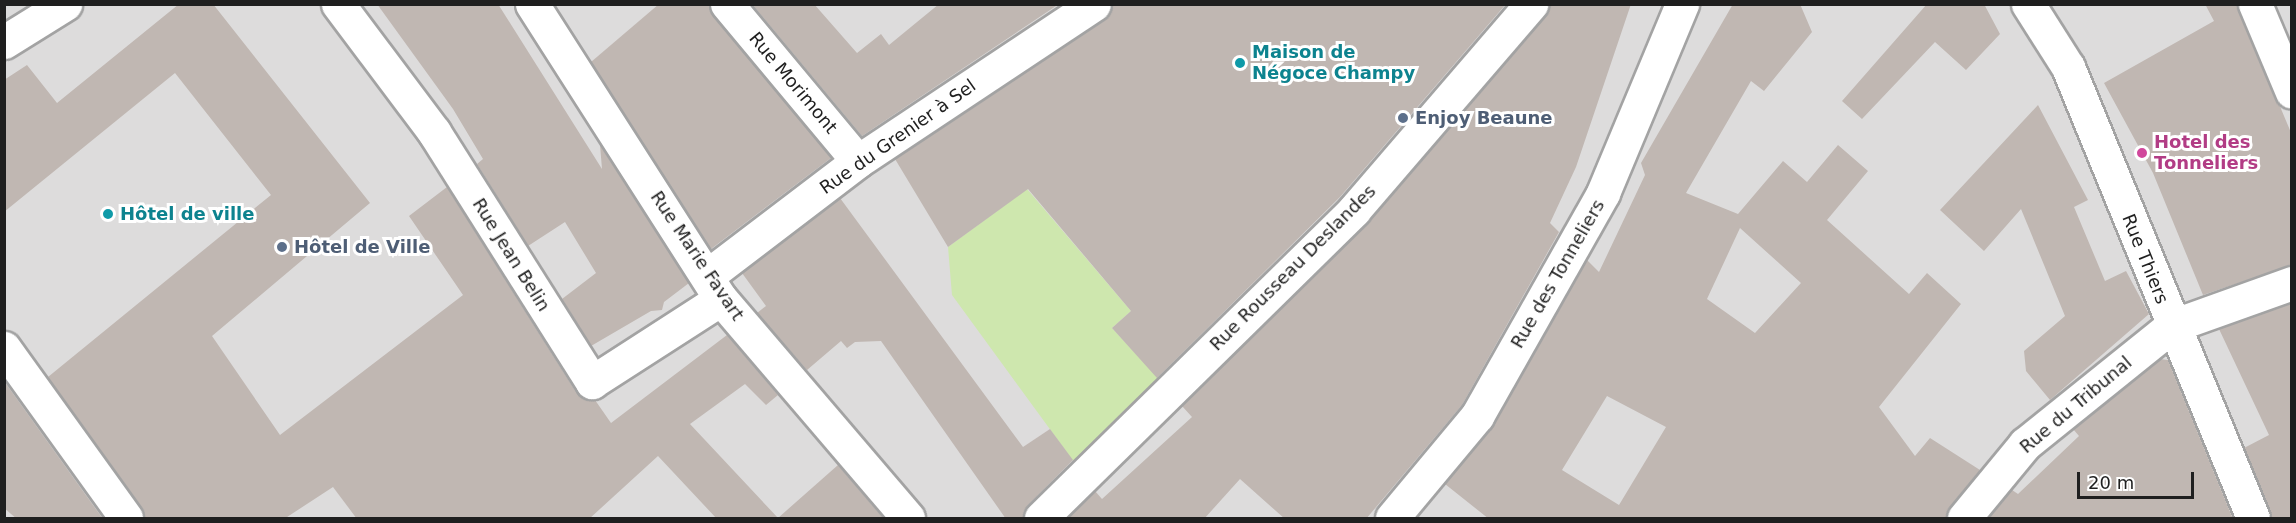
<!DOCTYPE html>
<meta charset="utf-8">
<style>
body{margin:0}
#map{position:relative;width:2296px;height:523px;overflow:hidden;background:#efebe6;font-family:"DejaVu Sans",sans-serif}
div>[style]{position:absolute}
.residential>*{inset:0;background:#dddcdc}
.grass>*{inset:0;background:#cee7ae}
.parking>*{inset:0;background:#dfdfdf}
.building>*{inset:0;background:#c0b7b2}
.roads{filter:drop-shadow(2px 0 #a3a3a3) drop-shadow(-2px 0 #a3a3a3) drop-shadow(0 2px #a3a3a3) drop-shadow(0 -2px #a3a3a3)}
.minor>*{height:33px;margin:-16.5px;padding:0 16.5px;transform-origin:16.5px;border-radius:16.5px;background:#fff}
.dots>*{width:16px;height:16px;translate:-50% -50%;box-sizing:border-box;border:3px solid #fff;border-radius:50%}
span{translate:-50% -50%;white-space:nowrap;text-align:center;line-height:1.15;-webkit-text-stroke:6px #fff;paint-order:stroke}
.culture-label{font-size:18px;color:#0d838f;font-weight:700}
.left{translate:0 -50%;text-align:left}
.street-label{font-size:18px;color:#1f1f1f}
.service-label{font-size:18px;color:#4e5e75;font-weight:700}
.hotel-label{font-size:18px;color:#b23c85;font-weight:700}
.frame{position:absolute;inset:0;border:6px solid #1f1f1f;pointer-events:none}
.scale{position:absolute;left:2077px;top:472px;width:117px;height:27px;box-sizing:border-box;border:3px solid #1f1f1f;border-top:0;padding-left:8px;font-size:18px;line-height:21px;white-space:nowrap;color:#1f1f1f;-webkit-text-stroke:4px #fff;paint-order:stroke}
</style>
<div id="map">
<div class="residential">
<i style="clip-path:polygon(5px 5px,2291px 5px,2291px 518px,5px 518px)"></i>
</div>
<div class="grass">
<i style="clip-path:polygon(1027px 189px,1131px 311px,1112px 328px,1166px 387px,1079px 469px,952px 295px,948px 247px)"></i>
</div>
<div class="parking">
<i style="clip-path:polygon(1547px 5px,1560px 5px,1433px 148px,1247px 341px,1066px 518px,1051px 518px,1482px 81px)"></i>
</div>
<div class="building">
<i style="clip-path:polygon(179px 4px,213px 4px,370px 203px,212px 336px,280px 435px,463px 295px,409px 216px,447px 187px,576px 392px,595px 400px,611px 423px,727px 335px,778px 395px,766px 405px,745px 384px,690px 424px,778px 518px,838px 465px,884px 519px,717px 519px,658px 456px,589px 519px,357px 519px,333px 487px,284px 519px,144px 519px,48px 377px,271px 195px,175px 73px,4px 212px,4px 80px,27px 65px,57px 103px)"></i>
<i style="clip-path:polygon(377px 4px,498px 4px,602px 169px,600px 145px,689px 283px,664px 302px,662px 310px,651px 311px,591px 346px,562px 299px,596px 273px,565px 222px,528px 246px,477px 164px,483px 159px,453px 109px)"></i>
<i style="clip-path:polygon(659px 4px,709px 4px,831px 158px,711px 249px,591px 62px)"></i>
<i style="clip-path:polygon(752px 4px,814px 4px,857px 53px,881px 34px,889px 45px,939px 4px,1059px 4px,862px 136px)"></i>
<i style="clip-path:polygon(1112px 4px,1506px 4px,1340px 197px,1157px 378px,1112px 328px,1131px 311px,1028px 189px,948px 247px,895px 159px,1104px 20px)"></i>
<i style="clip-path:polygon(1549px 4px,1631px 4px,1576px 167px,1550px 223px,1559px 232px,1462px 405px,1366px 519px,1285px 519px,1240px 479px,1204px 519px,1067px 519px,1095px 491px,1102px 499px,1192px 417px,1182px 406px,1368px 222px,1545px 16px)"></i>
<i style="clip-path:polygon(evenodd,1733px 4px,1800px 4px,1812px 32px,1764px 91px,1751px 81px,1686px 193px,1738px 214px,1783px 161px,1807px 182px,1838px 145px,1868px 171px,1827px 220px,1909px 294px,1927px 273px,1961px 304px,1879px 407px,1915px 456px,1930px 438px,1980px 470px,1946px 519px,1489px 519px,1445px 484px,1493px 425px,1587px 260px,1599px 272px,1645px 175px,1641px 163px,1733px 4px,1740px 228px,1801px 283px,1755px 333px,1707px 299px,1740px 228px,1733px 4px,1607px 396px,1666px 427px,1619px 505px,1562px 470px,1607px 396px)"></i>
<i style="clip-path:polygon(1927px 4px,1984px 4px,2000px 34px,1966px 70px,1935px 42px,1862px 119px,1842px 101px)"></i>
<i style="clip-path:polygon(2205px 4px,2237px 4px,2292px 135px,2292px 265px,2203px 295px,2153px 173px,2104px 83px,2214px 21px)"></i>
<i style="clip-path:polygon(2038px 105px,2088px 200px,2074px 207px,2105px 281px,2126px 271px,2149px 314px,2050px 400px,2026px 371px,2024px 351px,2065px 316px,2021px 209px,1984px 251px,1940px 210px)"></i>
<i style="clip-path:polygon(840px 198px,1023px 447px,1050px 429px,1073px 460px,1028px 505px,1023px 519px,1006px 519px,881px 341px,855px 342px,847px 348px,841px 341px,807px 370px,757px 313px,766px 306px,742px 273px)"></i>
<i style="clip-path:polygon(2292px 303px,2292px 519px,2271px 519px,2244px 448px,2269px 435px,2219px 329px)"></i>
<i style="clip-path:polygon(2160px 359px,2168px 360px,2233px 519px,1988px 519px,2012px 490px,2018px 494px,2079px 436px,2073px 429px)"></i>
<i style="clip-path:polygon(4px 381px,103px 519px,17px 519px,4px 508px)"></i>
</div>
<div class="roads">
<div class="minor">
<i style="left:338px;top:4px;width:160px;rotate:53.1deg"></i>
<i style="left:434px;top:132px;width:296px;rotate:57.7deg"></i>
<i style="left:592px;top:382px;width:153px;rotate:-32.8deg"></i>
<i style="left:532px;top:4px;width:350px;rotate:57.4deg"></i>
<i style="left:721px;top:299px;width:288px;rotate:49.5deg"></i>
<i style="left:727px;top:4px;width:204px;rotate:50.2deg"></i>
<i style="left:2028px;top:4px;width:75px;rotate:57.6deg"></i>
<i style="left:2068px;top:67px;width:487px;rotate:67.7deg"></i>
<i style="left:2255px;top:4px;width:95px;rotate:67.2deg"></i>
<i style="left:4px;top:42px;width:72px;rotate:-31.9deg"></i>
<i style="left:707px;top:276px;width:190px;rotate:-37.3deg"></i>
<i style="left:858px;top:161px;width:283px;rotate:-33.6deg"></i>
<i style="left:4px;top:348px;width:209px;rotate:54.3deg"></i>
<i style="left:1041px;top:518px;width:439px;rotate:-44.5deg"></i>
<i style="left:1354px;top:210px;width:272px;rotate:-49.3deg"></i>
<i style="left:1392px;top:518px;width:133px;rotate:-50.2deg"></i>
<i style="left:1477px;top:416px;width:256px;rotate:-60.5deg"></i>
<i style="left:1603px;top:193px;width:205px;rotate:-67.3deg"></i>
<i style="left:1964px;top:518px;width:96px;rotate:-50.5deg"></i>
<i style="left:2025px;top:444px;width:189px;rotate:-38.8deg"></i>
<i style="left:2172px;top:326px;width:127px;rotate:-19.7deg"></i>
</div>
</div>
<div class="dots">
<i style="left:1240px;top:63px;background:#0f9aa8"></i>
<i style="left:1403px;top:118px;background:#5c6f8a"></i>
<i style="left:2142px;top:153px;background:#d1479c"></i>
<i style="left:108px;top:214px;background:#0f9aa8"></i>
<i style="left:282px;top:247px;background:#5c6f8a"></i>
</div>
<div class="culture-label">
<span class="left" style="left:1252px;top:63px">Maison de<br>Négoce Champy</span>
<span class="left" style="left:120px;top:214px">Hôtel de ville</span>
</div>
<div class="street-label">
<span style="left:793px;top:83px;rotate:50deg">Rue Morimont</span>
<span style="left:898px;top:137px;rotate:-35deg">Rue du Grenier à Sel</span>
<span style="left:511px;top:255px;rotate:58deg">Rue Jean Belin</span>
<span style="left:697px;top:256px;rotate:56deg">Rue Marie Favart</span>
<span style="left:2145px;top:259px;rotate:68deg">Rue Thiers</span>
<span style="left:1293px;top:268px;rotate:-45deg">Rue Rousseau Deslandes</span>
<span style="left:1558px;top:274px;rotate:-60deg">Rue des Tonneliers</span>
<span style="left:2076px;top:405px;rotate:-40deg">Rue du Tribunal</span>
</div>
<div class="service-label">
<span class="left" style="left:1415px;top:118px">Enjoy Beaune</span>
<span class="left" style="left:294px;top:247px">Hôtel de Ville</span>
</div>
<div class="hotel-label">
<span class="left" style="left:2154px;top:153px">Hotel des<br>Tonneliers</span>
</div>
<div class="frame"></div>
<div class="scale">20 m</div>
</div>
